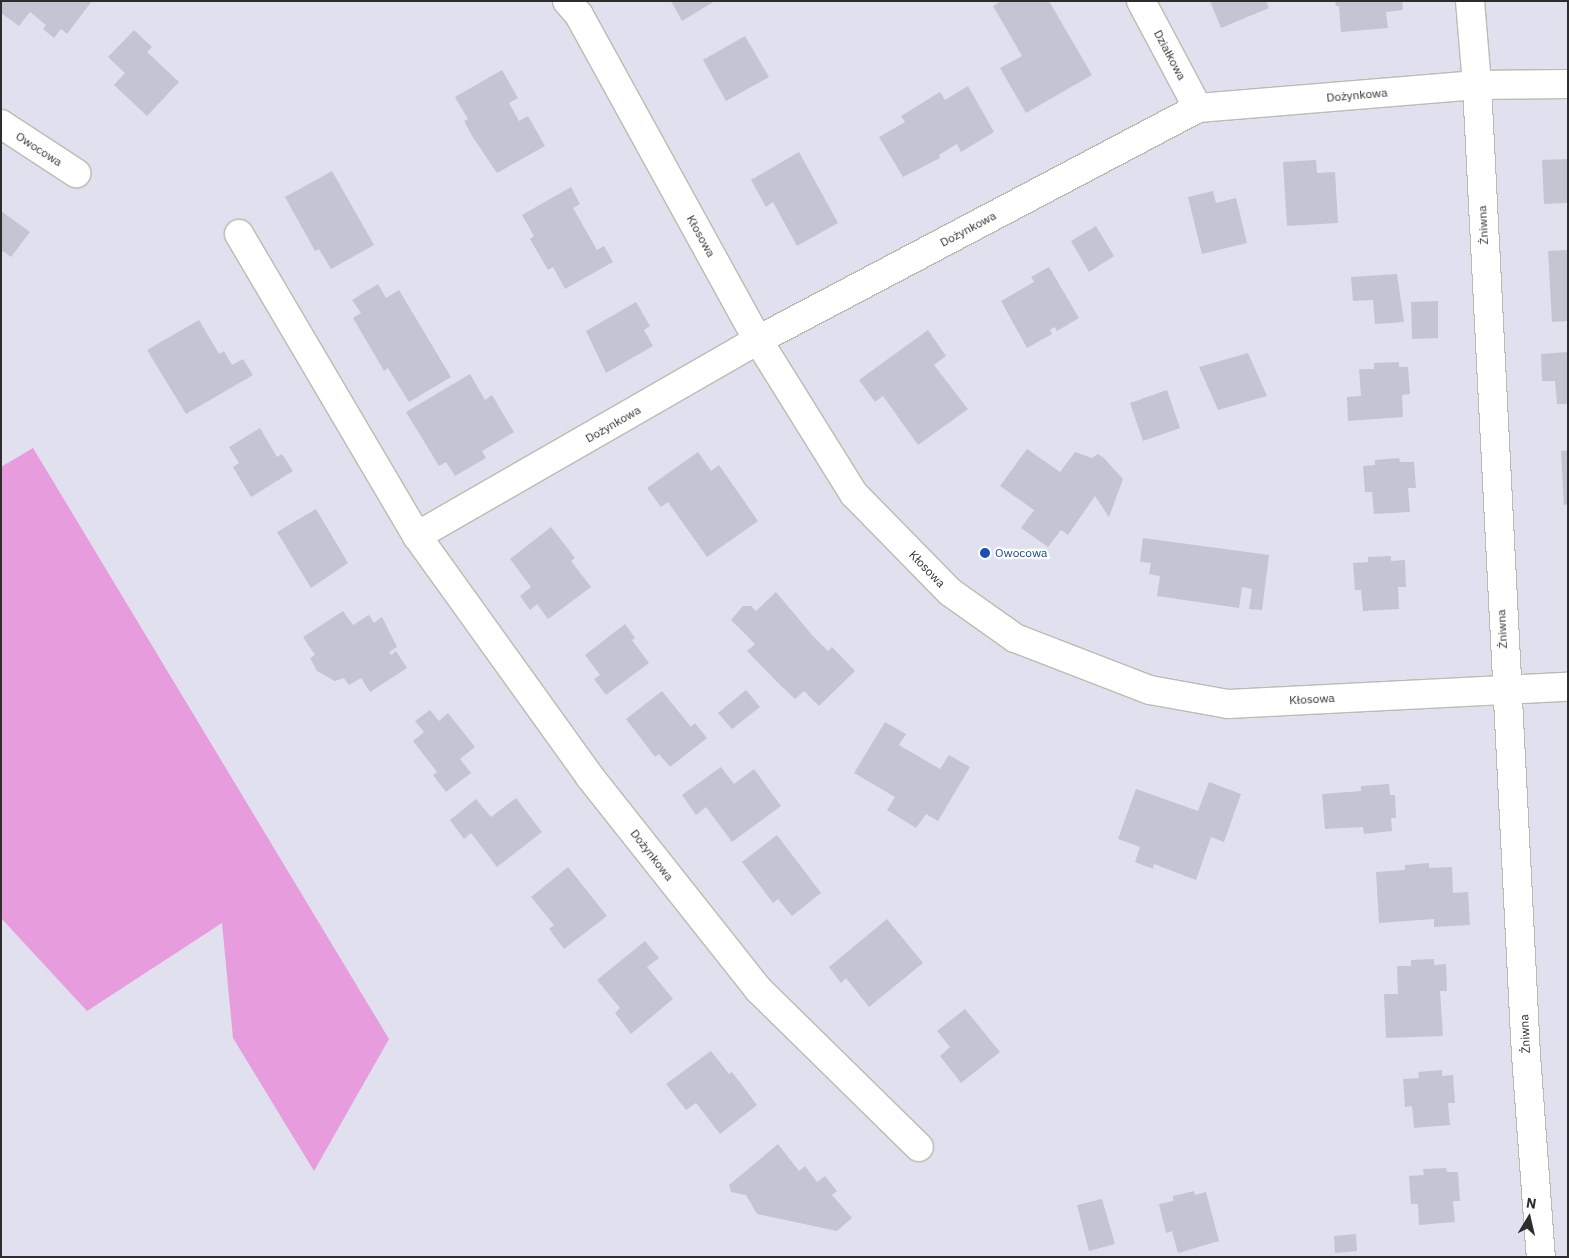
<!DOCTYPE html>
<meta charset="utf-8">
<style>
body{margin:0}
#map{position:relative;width:1569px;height:1258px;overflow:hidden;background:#e0e0ef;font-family:"IBM Plex Sans",sans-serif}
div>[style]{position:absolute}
.green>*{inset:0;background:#e69cdd}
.building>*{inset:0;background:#c5c4d2}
.roads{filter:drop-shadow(1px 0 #b9bdb0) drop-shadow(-1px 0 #b9bdb0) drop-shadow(0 1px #b9bdb0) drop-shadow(0 -1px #b9bdb0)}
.minor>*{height:28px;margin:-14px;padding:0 14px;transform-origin:14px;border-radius:14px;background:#fff}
.dots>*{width:14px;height:14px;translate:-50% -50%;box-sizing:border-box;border:2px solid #fff;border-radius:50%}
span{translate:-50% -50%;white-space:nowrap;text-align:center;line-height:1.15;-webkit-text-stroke:4.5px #fff;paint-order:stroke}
.street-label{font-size:12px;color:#2d2d2d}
.transit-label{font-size:12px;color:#164399}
.left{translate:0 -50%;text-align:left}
.frame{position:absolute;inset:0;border:2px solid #2d2d2d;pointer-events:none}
.north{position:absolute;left:1504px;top:1193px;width:50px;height:50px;-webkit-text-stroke:4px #fff;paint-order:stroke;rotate:9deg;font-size:14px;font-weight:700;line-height:20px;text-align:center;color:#2d2d2d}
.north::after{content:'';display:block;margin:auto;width:18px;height:22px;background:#2d2d2d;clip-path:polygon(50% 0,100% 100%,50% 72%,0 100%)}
</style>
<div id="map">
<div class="green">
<i style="clip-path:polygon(33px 448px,389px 1039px,314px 1171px,233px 1038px,222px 923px,87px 1011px,1px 918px,1px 467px)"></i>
</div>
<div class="building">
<i style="clip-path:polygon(1px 1px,92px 1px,67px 34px,61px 29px,54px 38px,43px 29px,46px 25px,30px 12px,19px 26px,1px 13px)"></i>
<i style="clip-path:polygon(671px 1px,715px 1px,682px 21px)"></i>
<i style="clip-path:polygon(1001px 1px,1049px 1px,1092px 75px,1026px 113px,1000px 68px,1022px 56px,993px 6px)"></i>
<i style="clip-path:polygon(1210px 1px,1266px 1px,1269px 8px,1221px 28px)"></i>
<i style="clip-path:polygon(1335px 1px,1402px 1px,1403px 10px,1386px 12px,1388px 28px,1341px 32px,1339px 6px,1336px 6px)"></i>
<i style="clip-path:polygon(134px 30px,152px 47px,147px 52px,179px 82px,147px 116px,114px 85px,125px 73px,108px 57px)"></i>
<i style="clip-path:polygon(745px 36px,769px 77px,726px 101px,703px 60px)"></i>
<i style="clip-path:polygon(502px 70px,518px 98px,509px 103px,519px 121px,528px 116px,545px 146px,497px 173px,472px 136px,464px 121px,468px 119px,455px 97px)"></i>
<i style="clip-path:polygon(968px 86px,994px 132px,961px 152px,957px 144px,939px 155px,940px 158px,903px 177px,879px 137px,905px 122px,901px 116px,940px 92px,945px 100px)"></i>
<i style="clip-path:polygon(799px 152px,838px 223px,797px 246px,773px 202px,766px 207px,751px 180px)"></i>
<i style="clip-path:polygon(1568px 159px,1568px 203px,1544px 204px,1542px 160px)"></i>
<i style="clip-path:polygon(1316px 160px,1317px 173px,1335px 172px,1338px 223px,1287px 226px,1283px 162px)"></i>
<i style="clip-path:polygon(332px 171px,374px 245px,331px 269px,319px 249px,315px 251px,285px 197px)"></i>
<i style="clip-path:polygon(571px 187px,580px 204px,573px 208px,597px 250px,604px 246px,613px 262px,565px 289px,553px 267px,548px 270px,530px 239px,534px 236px,522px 215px)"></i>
<i style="clip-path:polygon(1213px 191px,1216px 203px,1236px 198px,1247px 243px,1202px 254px,1188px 197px)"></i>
<i style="clip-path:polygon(1px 211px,30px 232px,11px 257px,3px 251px,1px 254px)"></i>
<i style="clip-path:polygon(1096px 226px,1114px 256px,1089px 272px,1071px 241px)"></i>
<i style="clip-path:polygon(1568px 250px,1568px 321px,1552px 322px,1548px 251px)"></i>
<i style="clip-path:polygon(1049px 267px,1079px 318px,1057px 331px,1055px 327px,1050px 330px,1052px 334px,1027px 348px,1001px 301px,1034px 282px,1031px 277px)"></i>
<i style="clip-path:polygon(1397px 274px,1404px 322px,1375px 324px,1373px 300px,1353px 301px,1351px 277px)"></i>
<i style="clip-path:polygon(378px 284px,386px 298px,399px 290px,451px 377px,409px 402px,388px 368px,384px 371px,353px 318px,361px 313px,352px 300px)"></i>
<i style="clip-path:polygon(1438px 301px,1438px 338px,1412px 339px,1411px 302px)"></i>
<i style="clip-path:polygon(636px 302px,650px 326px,644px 330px,653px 346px,606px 373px,586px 331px)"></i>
<i style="clip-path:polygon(199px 320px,219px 354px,224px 351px,232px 365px,243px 359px,253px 375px,186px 414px,147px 350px)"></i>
<i style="clip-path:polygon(928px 330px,946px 356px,934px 365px,968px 409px,918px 445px,883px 396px,875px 402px,859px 380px)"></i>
<i style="clip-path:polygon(1568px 352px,1568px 404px,1557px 404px,1555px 381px,1542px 381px,1541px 354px)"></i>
<i style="clip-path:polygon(1248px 353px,1267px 396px,1218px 410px,1199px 367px)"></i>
<i style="clip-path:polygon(1399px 362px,1399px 367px,1408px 367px,1410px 394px,1402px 395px,1403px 417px,1348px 421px,1347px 397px,1361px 396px,1359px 369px,1374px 369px,1374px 363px)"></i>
<i style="clip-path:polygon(470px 374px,485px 400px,492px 395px,514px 432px,482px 451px,486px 458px,455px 476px,446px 462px,439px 466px,406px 412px)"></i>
<i style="clip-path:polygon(1167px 390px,1180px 428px,1143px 441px,1130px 403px)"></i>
<i style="clip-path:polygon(260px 428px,277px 457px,282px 454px,293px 471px,251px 497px,233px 467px,239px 463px,229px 447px)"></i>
<i style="clip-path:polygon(1027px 449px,1060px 472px,1075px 452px,1092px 458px,1098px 454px,1103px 457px,1123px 479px,1109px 517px,1095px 496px,1068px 535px,1061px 530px,1048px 547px,1021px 528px,1034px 510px,1000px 486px)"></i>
<i style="clip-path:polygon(1568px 450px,1568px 504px,1564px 505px,1561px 451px)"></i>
<i style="clip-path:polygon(698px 452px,711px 471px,719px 465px,758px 521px,707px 557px,668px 502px,661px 507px,647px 488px)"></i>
<i style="clip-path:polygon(1399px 458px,1400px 462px,1414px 462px,1416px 488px,1408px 488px,1410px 512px,1374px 514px,1372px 492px,1365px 492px,1363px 466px,1375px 465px,1375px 460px)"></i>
<i style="clip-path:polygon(316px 509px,348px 563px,311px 588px,277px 532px)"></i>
<i style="clip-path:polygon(551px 527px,575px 558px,571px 561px,591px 587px,548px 619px,537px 604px,530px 610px,520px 596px,531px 587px,510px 559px)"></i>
<i style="clip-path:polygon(1143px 538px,1269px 555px,1262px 610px,1249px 609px,1252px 589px,1242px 587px,1239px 608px,1157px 596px,1160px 576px,1149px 574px,1151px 563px,1140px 562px)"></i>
<i style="clip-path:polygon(1391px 556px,1391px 561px,1405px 560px,1406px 587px,1398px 587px,1399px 609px,1363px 611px,1361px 590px,1355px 590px,1353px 563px,1368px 562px,1368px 557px)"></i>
<i style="clip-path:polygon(776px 592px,812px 635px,828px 651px,832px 647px,855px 671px,819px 706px,804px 691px,795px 699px,779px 684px,747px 651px,755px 644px,731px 620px,743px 606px,751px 606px,756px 611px)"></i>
<i style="clip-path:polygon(343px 611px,353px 625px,369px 615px,374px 623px,382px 617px,397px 647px,389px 652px,391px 655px,396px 651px,407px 668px,370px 692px,361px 678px,349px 685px,344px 678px,335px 681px,317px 671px,310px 658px,315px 655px,303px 637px)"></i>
<i style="clip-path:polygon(625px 624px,635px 638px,632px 640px,649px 663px,606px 695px,594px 679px,600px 675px,585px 655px)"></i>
<i style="clip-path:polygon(746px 690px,760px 707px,732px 729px,718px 713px)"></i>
<i style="clip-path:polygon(662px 691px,691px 727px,695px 723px,707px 738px,670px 767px,659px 754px,655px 757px,626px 719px)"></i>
<i style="clip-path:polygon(430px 710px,439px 721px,448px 713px,475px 747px,460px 759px,471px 773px,446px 792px,433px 775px,437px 772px,413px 741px,424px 732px,415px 721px)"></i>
<i style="clip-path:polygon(885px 722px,906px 734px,899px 745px,940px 769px,949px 755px,970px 767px,938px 821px,926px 814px,916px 828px,887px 810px,895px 797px,854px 773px)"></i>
<i style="clip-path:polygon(721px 767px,734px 784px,754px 769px,781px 806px,732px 842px,706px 807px,696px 815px,682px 795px)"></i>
<i style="clip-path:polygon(1209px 782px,1241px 794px,1224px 842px,1211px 837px,1196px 880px,1154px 864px,1153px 869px,1135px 862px,1140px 847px,1118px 839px,1136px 789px,1198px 811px)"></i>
<i style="clip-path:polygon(1389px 784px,1390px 795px,1395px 795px,1396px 818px,1391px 818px,1392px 831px,1364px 834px,1363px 827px,1325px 829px,1322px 794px,1361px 791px,1361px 786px)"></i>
<i style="clip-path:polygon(516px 798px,542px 832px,497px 867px,471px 833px,464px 839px,450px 820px,476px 799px,491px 817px)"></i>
<i style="clip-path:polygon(777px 835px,821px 893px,792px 916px,778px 899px,773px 903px,742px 862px)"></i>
<i style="clip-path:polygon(1429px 863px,1429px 868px,1452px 867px,1453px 893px,1468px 892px,1470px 925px,1434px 927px,1434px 919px,1379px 923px,1376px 872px,1405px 870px,1405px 865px)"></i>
<i style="clip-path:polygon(568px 867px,607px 916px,564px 949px,549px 929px,554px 925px,531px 897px)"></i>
<i style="clip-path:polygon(887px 919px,923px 963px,869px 1007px,846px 978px,841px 983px,829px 967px)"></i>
<i style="clip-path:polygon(645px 941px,659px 958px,647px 967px,673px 999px,631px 1034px,615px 1013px,620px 1008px,597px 980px)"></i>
<i style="clip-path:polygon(1434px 959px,1434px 965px,1446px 964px,1447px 991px,1440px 991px,1443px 1036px,1386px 1038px,1384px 994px,1398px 994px,1397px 966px,1411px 966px,1411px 960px)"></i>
<i style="clip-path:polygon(965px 1009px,1000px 1052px,961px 1083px,940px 1056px,950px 1047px,937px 1031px)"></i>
<i style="clip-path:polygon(711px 1051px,729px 1074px,732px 1072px,757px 1105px,720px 1134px,696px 1103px,686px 1110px,666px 1084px)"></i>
<i style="clip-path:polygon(1442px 1070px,1442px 1076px,1453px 1075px,1455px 1103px,1448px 1103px,1450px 1125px,1414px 1128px,1412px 1106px,1405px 1107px,1403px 1079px,1419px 1078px,1418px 1072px)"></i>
<i style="clip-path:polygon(778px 1144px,799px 1171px,805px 1166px,817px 1182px,825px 1176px,837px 1191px,832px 1195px,852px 1218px,837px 1231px,757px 1214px,746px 1195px,731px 1192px,729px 1185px)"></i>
<i style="clip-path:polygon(1446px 1168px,1447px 1172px,1458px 1172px,1460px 1201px,1453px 1201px,1455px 1222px,1419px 1225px,1418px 1204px,1411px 1204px,1409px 1176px,1424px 1175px,1423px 1169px)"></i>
<i style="clip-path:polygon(1194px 1191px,1195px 1195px,1206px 1192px,1219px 1241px,1178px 1253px,1172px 1231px,1166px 1233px,1159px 1204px,1173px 1201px,1173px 1196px)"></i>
<i style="clip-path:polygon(1102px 1199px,1115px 1244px,1089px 1251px,1077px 1205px)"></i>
<i style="clip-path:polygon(1356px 1234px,1357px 1251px,1335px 1253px,1334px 1236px)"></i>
</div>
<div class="roads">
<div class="minor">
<i style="left:567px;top:1px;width:18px;rotate:49deg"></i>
<i style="left:579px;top:15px;width:371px;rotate:61.2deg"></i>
<i style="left:758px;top:340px;width:181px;rotate:58.1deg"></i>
<i style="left:854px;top:494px;width:137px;rotate:45.6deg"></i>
<i style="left:950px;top:592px;width:80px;rotate:35.3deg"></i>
<i style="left:1015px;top:638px;width:145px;rotate:21.1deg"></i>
<i style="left:1150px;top:690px;width:79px;rotate:10.2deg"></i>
<i style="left:1228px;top:704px;width:340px;rotate:-2.9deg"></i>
<i style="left:1141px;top:1px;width:121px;rotate:62deg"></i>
<i style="left:1470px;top:1px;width:84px;rotate:85.2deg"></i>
<i style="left:1477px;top:85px;width:971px;rotate:87.11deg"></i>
<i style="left:1526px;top:1055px;width:203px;rotate:85.8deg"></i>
<i style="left:1px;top:124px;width:90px;rotate:33.2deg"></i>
<i style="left:239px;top:234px;width:351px;rotate:59.5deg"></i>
<i style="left:417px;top:536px;width:393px;rotate:-29.9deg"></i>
<i style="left:758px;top:340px;width:497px;rotate:-27.8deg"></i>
<i style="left:1198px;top:108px;width:280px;rotate:-4.7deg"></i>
<i style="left:1477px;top:85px;width:91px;rotate:-0.6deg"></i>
<i style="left:417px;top:536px;width:297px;rotate:54.3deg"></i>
<i style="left:590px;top:777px;width:272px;rotate:51.6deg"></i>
<i style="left:759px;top:990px;width:224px;rotate:44.5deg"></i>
</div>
</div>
<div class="dots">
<i style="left:985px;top:553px;background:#1a4fb4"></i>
</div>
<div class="street-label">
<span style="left:1170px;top:55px;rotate:62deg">Działkowa</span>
<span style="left:1357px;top:95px;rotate:-5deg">Dożynkowa</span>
<span style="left:39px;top:149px;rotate:33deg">Owocowa</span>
<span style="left:1483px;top:225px;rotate:-93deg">Żniwna</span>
<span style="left:968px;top:229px;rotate:-28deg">Dożynkowa</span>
<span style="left:701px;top:236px;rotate:61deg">Kłosowa</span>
<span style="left:613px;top:424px;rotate:-30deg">Dożynkowa</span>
<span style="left:927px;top:569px;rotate:46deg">Kłosowa</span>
<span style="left:1502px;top:629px;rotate:-93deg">Żniwna</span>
<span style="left:1312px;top:699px;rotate:-3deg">Kłosowa</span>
<span style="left:652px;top:855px;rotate:52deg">Dożynkowa</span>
<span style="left:1525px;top:1034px;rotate:-93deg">Żniwna</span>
</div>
<div class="transit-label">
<span class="left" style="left:995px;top:553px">Owocowa</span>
</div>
<div class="frame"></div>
<div class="north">N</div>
</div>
